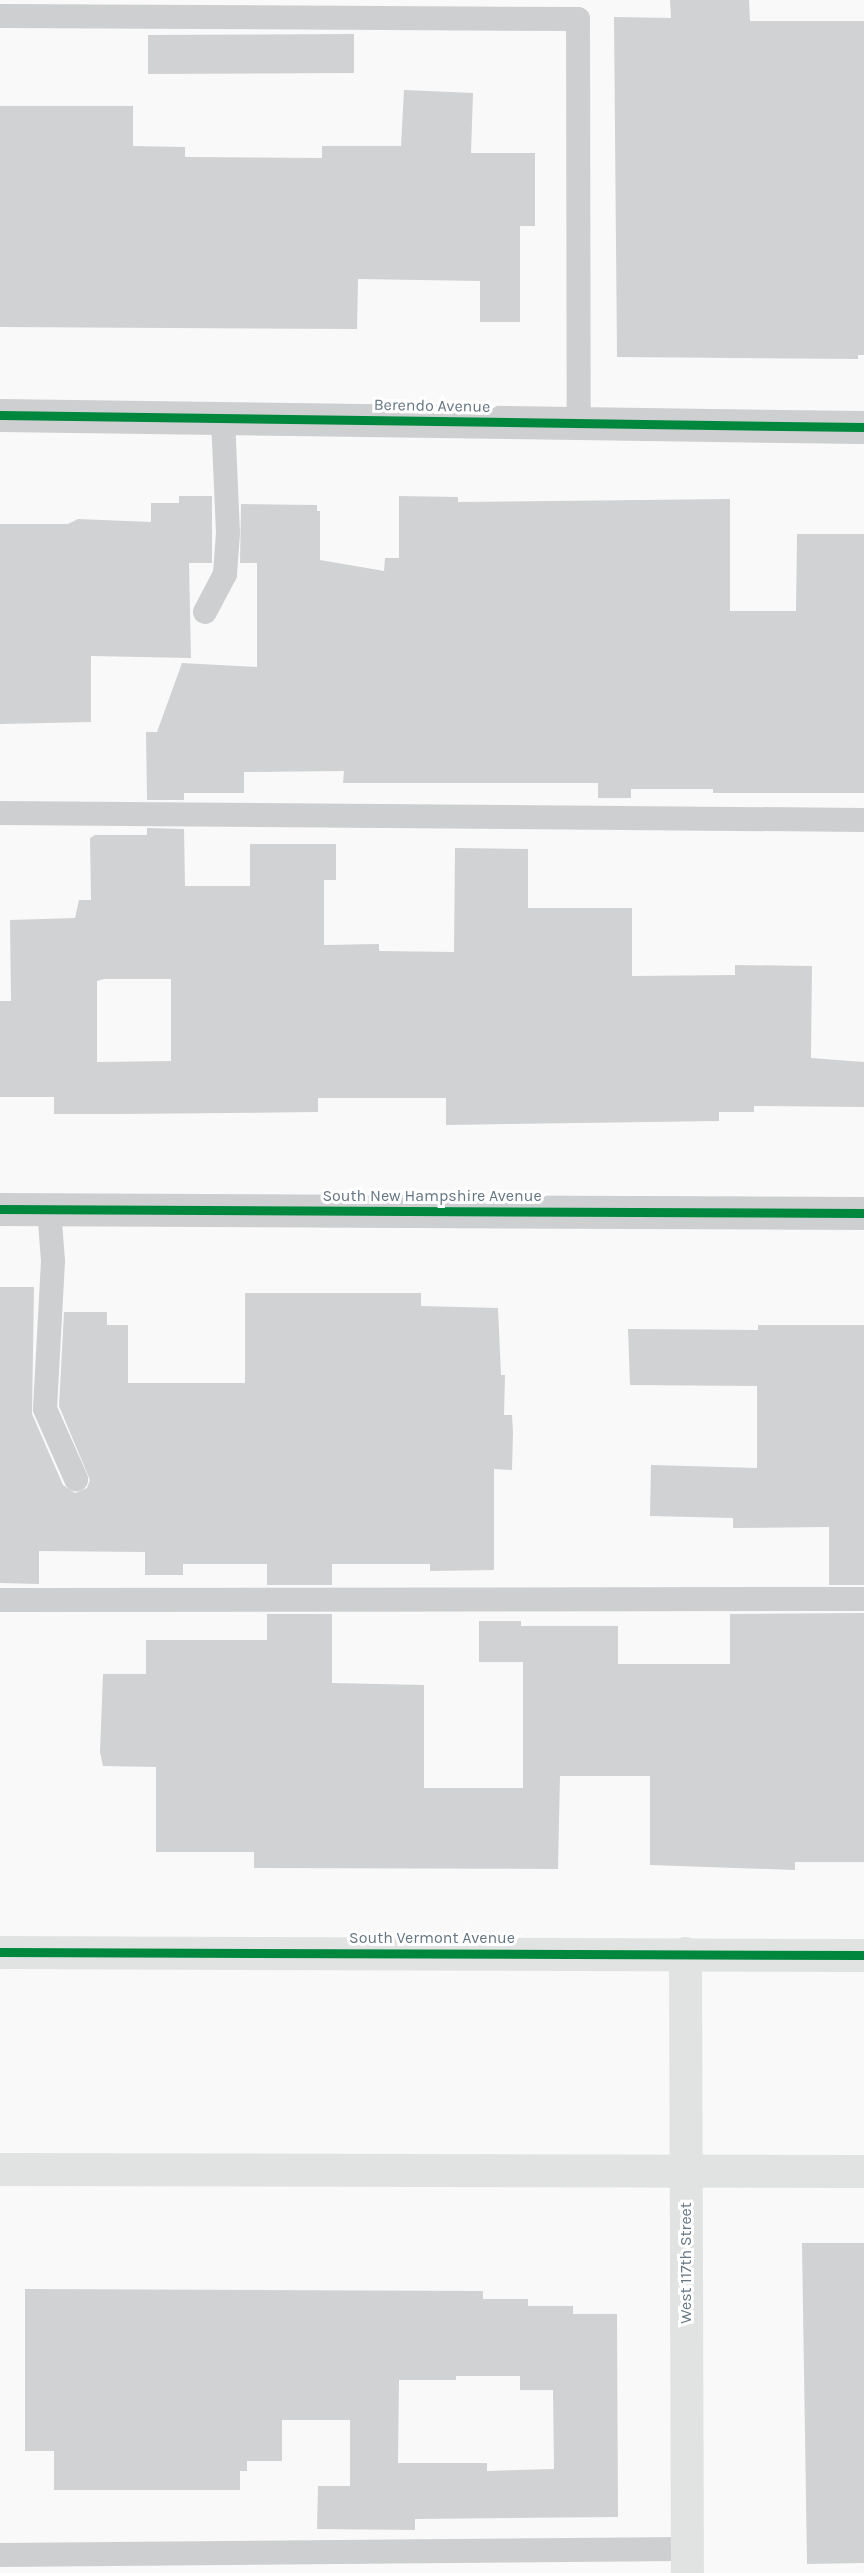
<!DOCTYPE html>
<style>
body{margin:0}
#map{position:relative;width:864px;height:2573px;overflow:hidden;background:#f9f9f9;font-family:Karla,sans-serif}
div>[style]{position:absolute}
.building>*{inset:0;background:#d0d2d3}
.lane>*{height:24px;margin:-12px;padding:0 12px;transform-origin:12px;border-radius:12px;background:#cecfd0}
.street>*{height:33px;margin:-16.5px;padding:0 16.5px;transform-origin:16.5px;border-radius:16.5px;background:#cecfd0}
.secondary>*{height:33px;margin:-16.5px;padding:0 16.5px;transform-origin:16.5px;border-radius:16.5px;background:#e1e2e2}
.primary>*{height:33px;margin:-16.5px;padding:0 16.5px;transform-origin:16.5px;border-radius:16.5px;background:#e1e2e2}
.cycleway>*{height:9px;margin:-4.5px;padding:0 4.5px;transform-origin:4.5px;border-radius:4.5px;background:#00873e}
span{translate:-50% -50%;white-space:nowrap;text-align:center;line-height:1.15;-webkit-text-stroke:6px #fff;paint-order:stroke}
.street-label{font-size:16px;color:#657683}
</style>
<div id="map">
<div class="building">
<i style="clip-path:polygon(670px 0,749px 0,750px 21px,864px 21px,864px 355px,858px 355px,858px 359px,617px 357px,614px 17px,671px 18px)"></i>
<i style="clip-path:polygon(354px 34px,354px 73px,148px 74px,148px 35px)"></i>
<i style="clip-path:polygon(404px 90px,473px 93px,471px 153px,535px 153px,535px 226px,520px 226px,520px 322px,480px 322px,480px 281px,358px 279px,357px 329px,0 327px,0 106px,133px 106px,133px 146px,185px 147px,185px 157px,322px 158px,322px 146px,401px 146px)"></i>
<i style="clip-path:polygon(179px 496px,212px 496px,212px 563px,189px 563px,191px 658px,91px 656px,91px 722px,0 724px,0 524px,68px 524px,78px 519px,151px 522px,151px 503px,179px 503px)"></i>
<i style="clip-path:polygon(399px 496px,458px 497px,458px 502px,730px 499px,730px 611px,796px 611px,797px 534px,864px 534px,864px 793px,713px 793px,713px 789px,631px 789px,631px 798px,598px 798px,598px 783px,343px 783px,344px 771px,244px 772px,244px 793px,184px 793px,184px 800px,147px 800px,146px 732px,157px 732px,182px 663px,257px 667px,257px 563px,240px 563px,241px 504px,317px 505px,317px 511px,320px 511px,320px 560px,384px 571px,385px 558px,399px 558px)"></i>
<i style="clip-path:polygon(evenodd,147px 828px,184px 829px,185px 886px,250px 886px,250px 844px,336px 844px,336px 880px,324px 880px,324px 945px,379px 944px,379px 951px,454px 952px,455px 848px,528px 849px,528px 908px,632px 908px,632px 976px,735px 975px,735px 965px,812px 966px,811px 1058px,864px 1062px,864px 1107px,754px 1106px,754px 1112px,719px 1112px,719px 1121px,446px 1125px,446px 1098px,318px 1098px,318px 1112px,121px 1114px,54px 1114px,54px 1097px,0 1097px,0 1001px,11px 1001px,10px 920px,75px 918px,79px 900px,91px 900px,90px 838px,95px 835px,147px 835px,147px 828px,104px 979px,171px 979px,171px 1061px,97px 1062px,97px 981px,104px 979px)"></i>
<i style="clip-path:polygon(0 1287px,34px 1287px,32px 1414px,63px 1485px,75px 1493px,87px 1488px,90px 1480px,59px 1406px,64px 1312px,107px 1312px,107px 1325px,128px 1325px,128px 1383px,245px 1383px,245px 1293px,421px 1293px,421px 1306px,498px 1308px,501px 1375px,505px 1375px,504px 1415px,512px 1415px,513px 1432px,512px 1470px,494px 1469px,494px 1570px,430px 1571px,430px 1564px,332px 1564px,332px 1585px,267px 1585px,267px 1564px,183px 1564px,183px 1575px,145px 1575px,145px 1552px,39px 1551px,39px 1584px,0 1583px)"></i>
<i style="clip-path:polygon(758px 1325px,864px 1325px,864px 1585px,829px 1585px,829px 1527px,733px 1528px,733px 1518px,650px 1516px,651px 1465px,757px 1468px,757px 1386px,630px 1385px,628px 1329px,758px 1330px)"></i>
<i style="clip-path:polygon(864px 1613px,864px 1862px,795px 1862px,795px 1870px,650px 1865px,650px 1776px,560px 1776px,558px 1869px,254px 1868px,254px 1852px,156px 1852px,156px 1767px,103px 1766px,100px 1752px,103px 1674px,146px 1674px,146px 1640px,267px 1640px,267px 1614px,332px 1614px,332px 1683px,424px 1685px,424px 1788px,523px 1788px,523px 1662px,479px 1662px,479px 1621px,521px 1621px,521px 1626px,618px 1626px,618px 1664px,730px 1664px,730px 1614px)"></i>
<i style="clip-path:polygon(802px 2243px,864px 2243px,864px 2563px,807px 2564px)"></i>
<i style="clip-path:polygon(evenodd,25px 2289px,483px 2291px,483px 2299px,528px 2299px,528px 2306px,573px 2306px,573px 2314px,617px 2314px,618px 2517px,415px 2519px,415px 2530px,317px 2529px,318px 2486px,350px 2486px,350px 2420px,282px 2420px,282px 2461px,247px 2461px,247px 2471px,240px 2471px,240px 2490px,54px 2490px,54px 2451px,25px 2451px,25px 2289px,456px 2376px,520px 2376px,520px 2390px,553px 2390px,554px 2469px,487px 2471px,487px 2463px,398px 2463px,399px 2380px,456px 2380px,456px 2376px)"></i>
</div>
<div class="lane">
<i style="left:0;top:16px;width:578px;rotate:0.3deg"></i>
<i style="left:578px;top:19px;width:404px;rotate:89.9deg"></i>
<i style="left:205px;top:612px;width:43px;rotate:-62.2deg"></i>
<i style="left:225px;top:574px;width:41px;rotate:-85.8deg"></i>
<i style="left:228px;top:533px;width:115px;rotate:-92.5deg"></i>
<i style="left:0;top:813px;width:864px;rotate:0.46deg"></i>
<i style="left:49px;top:1209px;width:52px;rotate:85.6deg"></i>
<i style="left:53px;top:1261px;width:148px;rotate:93.1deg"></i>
<i style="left:45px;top:1409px;width:77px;rotate:66.1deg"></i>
<i style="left:0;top:1600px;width:864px;rotate:-0.07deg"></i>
<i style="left:0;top:2555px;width:687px;rotate:-0.5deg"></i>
</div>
<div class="street">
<i style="left:0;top:415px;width:864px;rotate:0.8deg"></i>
<i style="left:0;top:1209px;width:864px;rotate:0.27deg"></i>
</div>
<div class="secondary">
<i style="left:685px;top:1953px;width:620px;rotate:89.82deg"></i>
</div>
<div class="primary">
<i style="left:0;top:1952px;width:864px;rotate:0.2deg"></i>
<i style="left:0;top:2169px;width:864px;rotate:0.13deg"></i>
</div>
<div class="cycleway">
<i style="left:0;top:415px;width:864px;rotate:0.8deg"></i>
<i style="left:0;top:1209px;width:864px;rotate:0.27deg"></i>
<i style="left:0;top:1952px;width:864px;rotate:0.2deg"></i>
</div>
<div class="street-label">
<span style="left:432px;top:406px;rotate:1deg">Berendo Avenue</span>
<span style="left:432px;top:1196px">South New Hampshire Avenue</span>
<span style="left:432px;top:1938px">South Vermont Avenue</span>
<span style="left:686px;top:2263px;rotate:-90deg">West 117th Street</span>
</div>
</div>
